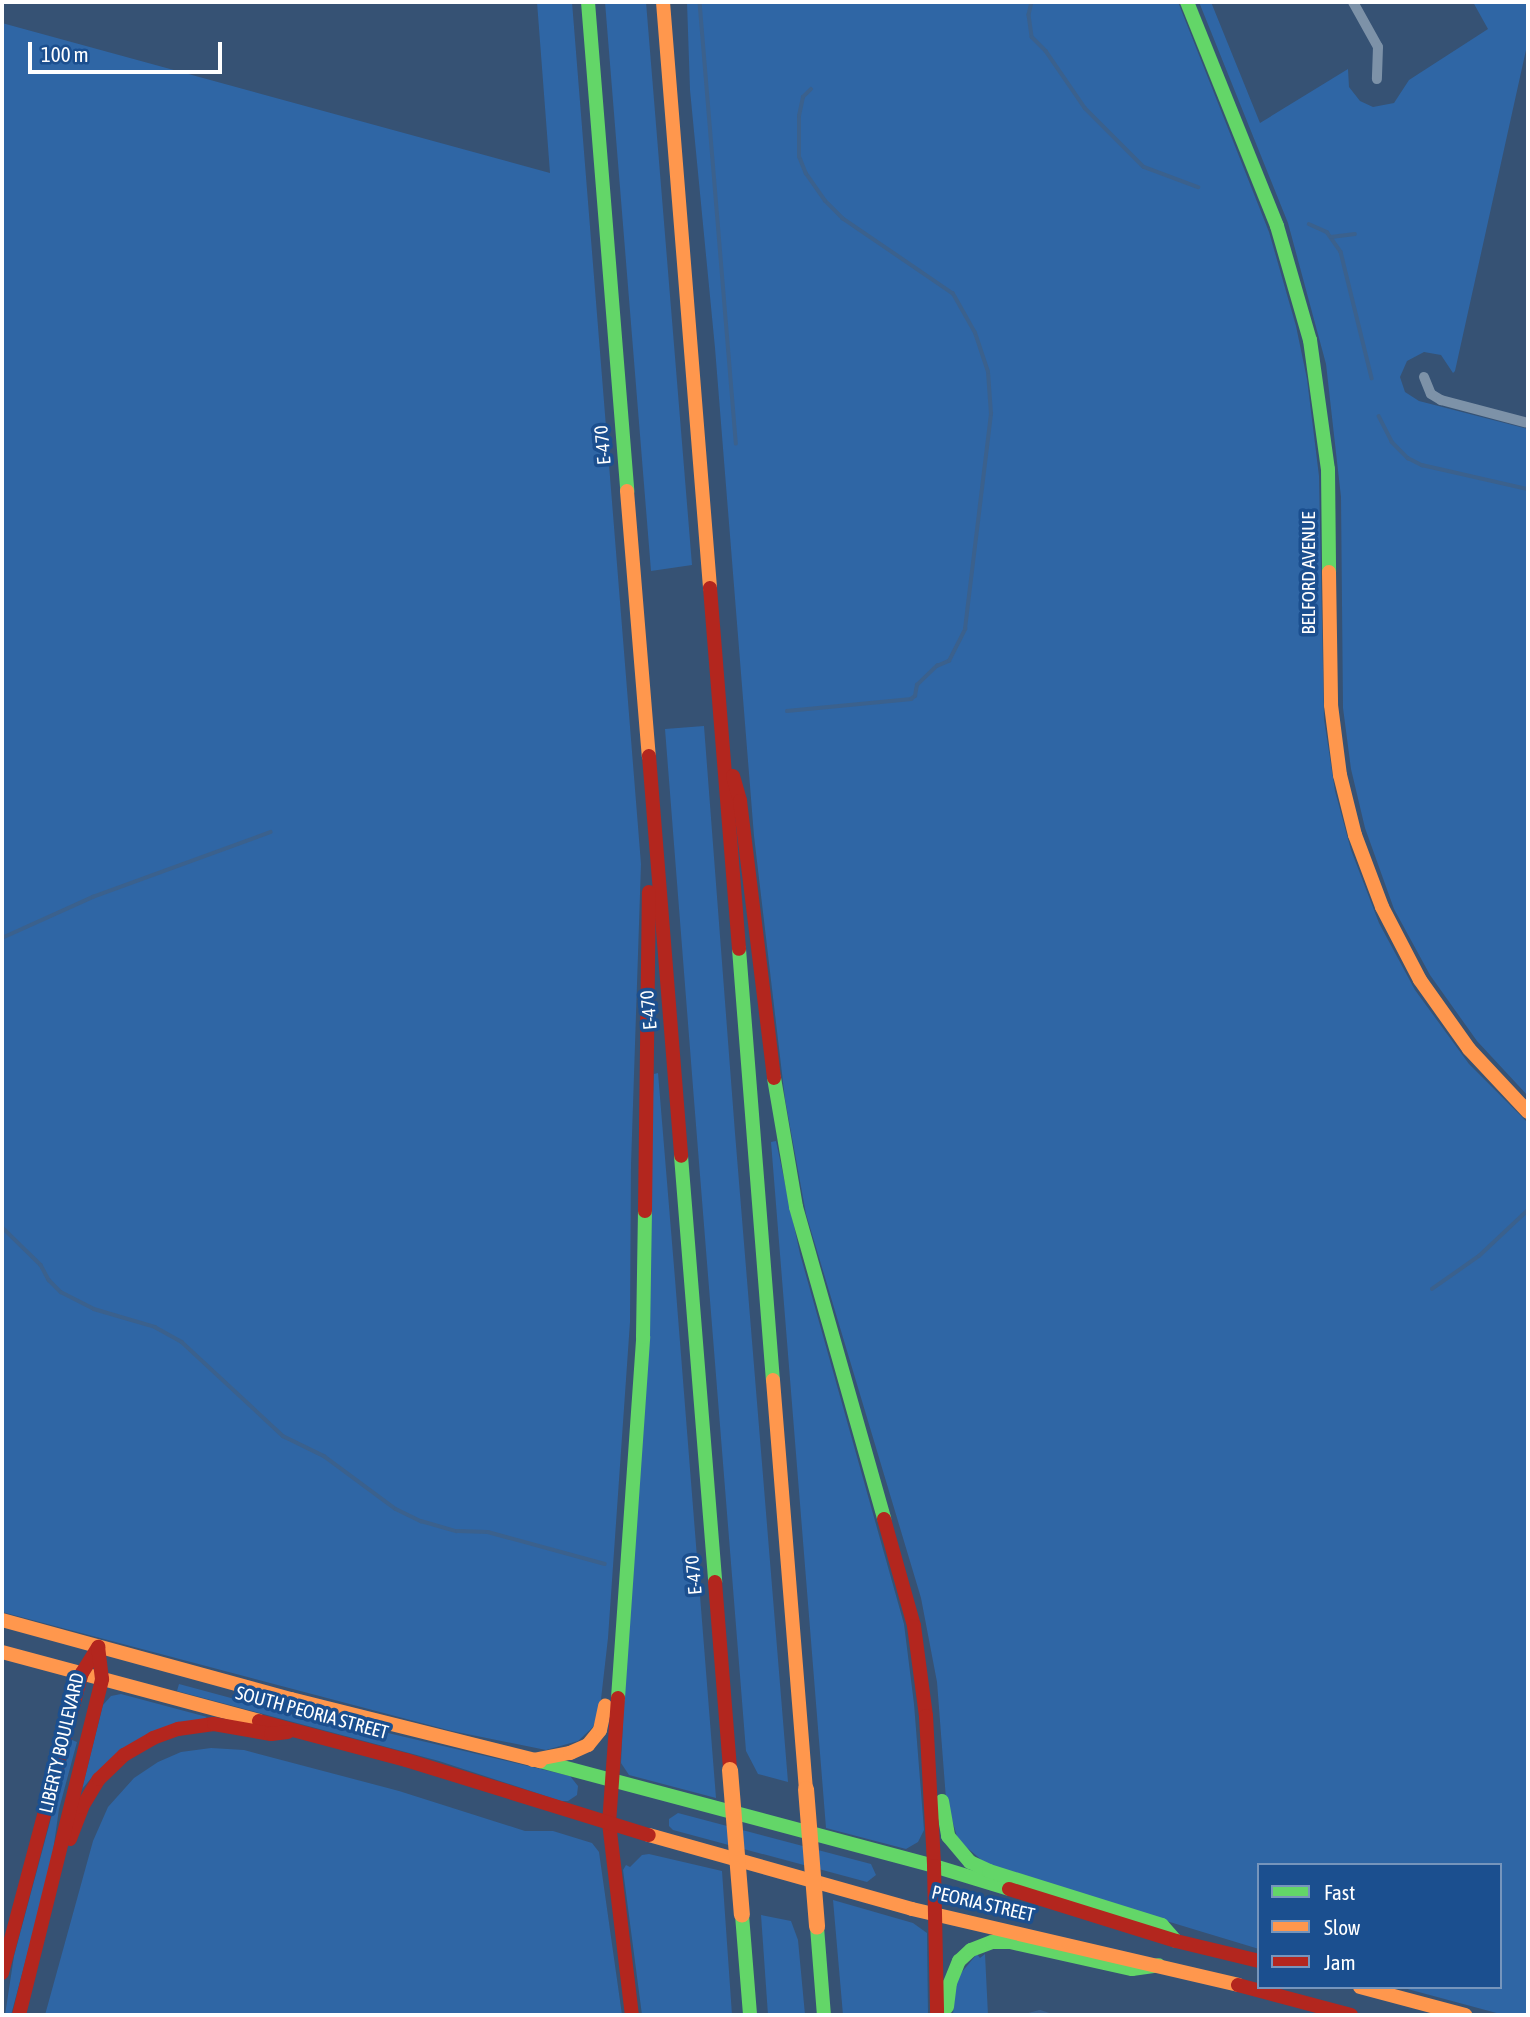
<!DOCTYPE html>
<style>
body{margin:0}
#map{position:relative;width:1530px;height:2017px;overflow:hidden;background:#365274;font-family:"Asap Condensed",sans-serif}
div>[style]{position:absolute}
.green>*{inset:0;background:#2f66a5}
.stream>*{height:3.5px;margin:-1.75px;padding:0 1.75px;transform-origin:1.75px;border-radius:1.75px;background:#3b618d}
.street>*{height:10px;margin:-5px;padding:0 5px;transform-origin:5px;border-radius:5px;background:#7d92a8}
.fast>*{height:14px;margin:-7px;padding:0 7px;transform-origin:7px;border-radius:7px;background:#63d668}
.slow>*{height:14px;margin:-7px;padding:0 7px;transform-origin:7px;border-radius:7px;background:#ff974d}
.jam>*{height:14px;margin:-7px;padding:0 7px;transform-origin:7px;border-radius:7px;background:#b3261e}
.slow-bridge>*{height:16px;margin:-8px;padding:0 8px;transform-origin:8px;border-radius:8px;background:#ff974d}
span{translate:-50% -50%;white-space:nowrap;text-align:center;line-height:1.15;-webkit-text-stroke:7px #1b4f8f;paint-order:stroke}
.street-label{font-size:19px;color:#fff}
.frame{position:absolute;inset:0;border:4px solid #fff;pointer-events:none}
.legend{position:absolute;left:1257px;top:1863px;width:245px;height:126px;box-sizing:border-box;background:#1b4f8f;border:2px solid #7695bc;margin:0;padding:9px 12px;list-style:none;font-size:21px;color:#fff}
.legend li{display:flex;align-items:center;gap:14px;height:35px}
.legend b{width:35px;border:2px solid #7695bc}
.scale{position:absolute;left:28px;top:42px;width:194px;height:32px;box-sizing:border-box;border:4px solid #fff;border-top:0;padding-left:9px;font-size:21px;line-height:24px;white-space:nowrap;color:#fff;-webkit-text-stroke:5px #1b4f8f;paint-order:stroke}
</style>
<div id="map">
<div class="green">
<i style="clip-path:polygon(537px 2px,572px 2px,641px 864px,631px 1165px,630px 1322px,608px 1638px,600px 1708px,593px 1727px,578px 1741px,546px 1750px,452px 1731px,2px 1612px,2px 23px,550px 173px)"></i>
<i style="clip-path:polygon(605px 2px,646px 2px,692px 565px,651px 571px)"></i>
<i style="clip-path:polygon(687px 2px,1178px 2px,1269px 232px,1296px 326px,1307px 379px,1319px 476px,1324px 719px,1335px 791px,1351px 850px,1379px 923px,1415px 990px,1469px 1064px,1528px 1123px,1528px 2015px,1504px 2015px,1400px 1987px,1500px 1987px,1500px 1865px,1259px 1865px,1259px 1949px,991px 1868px,958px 1840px,946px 1799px,937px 1682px,921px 1598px,806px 1214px,785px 1099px,754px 836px,715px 348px,690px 90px)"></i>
<i style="clip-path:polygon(1199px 2px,1211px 2px,1260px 123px,1348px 69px,1349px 87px,1360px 101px,1373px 107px,1394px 103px,1409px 80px,1488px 29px,1473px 2px,1528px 2px,1528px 41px,1455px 371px,1453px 373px,1441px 355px,1424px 352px,1407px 361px,1400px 377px,1405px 392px,1419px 401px,1528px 429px,1528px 1096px,1477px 1041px,1430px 975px,1394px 909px,1365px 828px,1351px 769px,1343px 708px,1341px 497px,1326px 364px,1288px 223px)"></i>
<i style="clip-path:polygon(704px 726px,735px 1133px,788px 1782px,758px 1774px,746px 1751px,694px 1100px,665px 729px)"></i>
<i style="clip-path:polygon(658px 1073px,675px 1279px,716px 1798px,629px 1775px,621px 1763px,654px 1074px)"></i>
<i style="clip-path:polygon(776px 1141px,800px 1254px,904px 1624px,914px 1704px,924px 1830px,918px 1842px,906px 1849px,826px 1828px,771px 1142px)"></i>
<i style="clip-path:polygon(179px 1684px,335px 1726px,388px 1733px,570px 1776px,578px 1786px,577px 1795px,568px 1801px,561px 1801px,439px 1761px,177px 1691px)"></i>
<i style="clip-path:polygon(121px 1694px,207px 1717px,93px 1776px,82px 1789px,103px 1705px,111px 1696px)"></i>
<i style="clip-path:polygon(72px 1740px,77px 1742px,59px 1809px,51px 1865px,11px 2015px,5px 2015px,14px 1956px)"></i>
<i style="clip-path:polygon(211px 1748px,244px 1750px,399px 1791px,525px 1831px,553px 1831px,592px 1843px,599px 1852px,622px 2015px,45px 2015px,93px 1841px,108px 1807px,134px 1778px,158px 1762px,181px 1752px)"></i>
<i style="clip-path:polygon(678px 1813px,871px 1864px,876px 1875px,867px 1882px,673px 1830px,669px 1826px,669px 1819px)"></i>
<i style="clip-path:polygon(649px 1854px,722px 1871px,732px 2015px,642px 2015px,623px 1870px,626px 1865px,630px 1867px,642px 1855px)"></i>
<i style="clip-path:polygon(833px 1900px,913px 1923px,927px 1933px,928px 2015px,843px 2015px)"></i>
<i style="clip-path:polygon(761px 1915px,791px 1921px,798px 1940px,805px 2015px,768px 2015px)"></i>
<i style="clip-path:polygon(977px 1954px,980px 1958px,985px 1954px,988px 2015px,953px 2015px,956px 1979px)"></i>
</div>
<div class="stream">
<i style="left:700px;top:2px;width:443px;rotate:85.3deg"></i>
<i style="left:1032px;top:2px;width:13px;rotate:103deg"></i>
<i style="left:1029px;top:15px;width:22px;rotate:82deg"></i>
<i style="left:1032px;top:37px;width:20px;rotate:45deg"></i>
<i style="left:1046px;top:51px;width:69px;rotate:55.6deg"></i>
<i style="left:1085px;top:108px;width:83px;rotate:45deg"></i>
<i style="left:1144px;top:167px;width:58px;rotate:20.3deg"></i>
<i style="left:1309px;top:224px;width:20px;rotate:24deg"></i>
<i style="left:1327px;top:232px;width:24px;rotate:55deg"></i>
<i style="left:1341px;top:252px;width:130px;rotate:76.2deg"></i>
<i style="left:1331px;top:237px;width:24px;rotate:-7deg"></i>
<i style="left:1379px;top:416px;width:29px;rotate:63deg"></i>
<i style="left:1392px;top:442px;width:23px;rotate:45deg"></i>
<i style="left:1408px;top:458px;width:16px;rotate:27deg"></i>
<i style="left:1422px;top:465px;width:109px;rotate:12.8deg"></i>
<i style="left:787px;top:711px;width:125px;rotate:-5.5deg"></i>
<i style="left:911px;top:699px;width:5px;rotate:-37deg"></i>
<i style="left:915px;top:696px;width:11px;rotate:-80deg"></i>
<i style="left:917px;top:685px;width:28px;rotate:-44deg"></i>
<i style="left:937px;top:666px;width:13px;rotate:-23deg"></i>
<i style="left:949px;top:661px;width:36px;rotate:-63deg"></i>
<i style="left:965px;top:629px;width:217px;rotate:-83.1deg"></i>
<i style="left:991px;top:414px;width:42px;rotate:-94.1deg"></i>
<i style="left:988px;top:372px;width:41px;rotate:-108.4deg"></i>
<i style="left:975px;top:333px;width:45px;rotate:-119.4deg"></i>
<i style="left:953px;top:294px;width:133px;rotate:-145.7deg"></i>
<i style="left:843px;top:219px;width:25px;rotate:-135deg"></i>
<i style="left:825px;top:201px;width:33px;rotate:-125deg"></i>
<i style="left:806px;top:174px;width:18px;rotate:-112deg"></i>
<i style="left:799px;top:157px;width:41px;rotate:-90deg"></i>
<i style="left:799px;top:116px;width:19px;rotate:-78deg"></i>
<i style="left:803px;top:97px;width:11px;rotate:-45deg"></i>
<i style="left:2px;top:938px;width:100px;rotate:-24.3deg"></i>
<i style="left:93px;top:897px;width:189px;rotate:-20.1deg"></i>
<i style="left:2px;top:1227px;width:54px;rotate:44.3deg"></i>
<i style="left:41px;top:1265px;width:17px;rotate:62deg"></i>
<i style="left:49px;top:1280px;width:17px;rotate:45deg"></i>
<i style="left:61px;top:1292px;width:37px;rotate:27deg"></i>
<i style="left:94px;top:1309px;width:64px;rotate:16.4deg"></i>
<i style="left:155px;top:1327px;width:31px;rotate:29deg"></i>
<i style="left:182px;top:1342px;width:138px;rotate:42.9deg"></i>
<i style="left:283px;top:1436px;width:46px;rotate:26deg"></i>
<i style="left:324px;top:1456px;width:89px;rotate:36.4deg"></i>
<i style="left:396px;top:1509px;width:28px;rotate:26deg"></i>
<i style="left:421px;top:1521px;width:37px;rotate:16deg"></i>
<i style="left:457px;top:1531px;width:31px;rotate:2deg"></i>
<i style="left:488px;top:1532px;width:121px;rotate:15.3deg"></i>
<i style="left:1432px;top:1289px;width:57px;rotate:-35.1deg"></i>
<i style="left:1479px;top:1256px;width:67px;rotate:-43.2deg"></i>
<i style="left:1029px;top:2015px;width:11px;rotate:-15deg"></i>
<i style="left:1040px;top:2012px;width:9px;rotate:18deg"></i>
</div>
<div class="street">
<i style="left:1353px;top:2px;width:51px;rotate:60.9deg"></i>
<i style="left:1378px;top:47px;width:32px;rotate:92deg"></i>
<i style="left:1424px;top:377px;width:18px;rotate:68deg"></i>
<i style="left:1431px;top:394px;width:12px;rotate:31deg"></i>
<i style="left:1441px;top:400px;width:90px;rotate:14.8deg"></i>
</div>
<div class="fast">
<i style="left:588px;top:2px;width:491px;rotate:85.4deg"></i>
<i style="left:1187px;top:2px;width:241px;rotate:68.1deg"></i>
<i style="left:1277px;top:226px;width:119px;rotate:73.9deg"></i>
<i style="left:1310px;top:340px;width:130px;rotate:82.1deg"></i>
<i style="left:1328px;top:469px;width:103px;rotate:89.4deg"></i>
<i style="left:739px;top:949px;width:432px;rotate:85.5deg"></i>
<i style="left:774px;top:1078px;width:131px;rotate:80.3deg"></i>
<i style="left:796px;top:1207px;width:324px;rotate:74.2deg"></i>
<i style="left:681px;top:1156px;width:427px;rotate:85.4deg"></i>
<i style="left:618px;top:1698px;width:362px;rotate:-86deg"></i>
<i style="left:643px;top:1337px;width:126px;rotate:-89.1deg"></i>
<i style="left:540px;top:1761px;width:408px;rotate:14.9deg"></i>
<i style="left:934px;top:1866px;width:78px;rotate:17deg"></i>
<i style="left:942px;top:1801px;width:36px;rotate:80deg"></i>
<i style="left:948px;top:1836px;width:34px;rotate:50deg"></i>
<i style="left:970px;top:1862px;width:21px;rotate:25deg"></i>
<i style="left:989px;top:1871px;width:181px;rotate:17.3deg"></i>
<i style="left:1162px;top:1925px;width:21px;rotate:49deg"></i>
<i style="left:742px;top:1915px;width:100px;rotate:85.4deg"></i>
<i style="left:817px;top:1927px;width:88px;rotate:85.5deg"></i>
<i style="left:947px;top:2007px;width:24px;rotate:-83deg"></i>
<i style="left:950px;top:1983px;width:24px;rotate:-68deg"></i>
<i style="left:959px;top:1961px;width:16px;rotate:-43deg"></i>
<i style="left:971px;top:1950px;width:22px;rotate:-21deg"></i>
<i style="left:992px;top:1942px;width:18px"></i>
<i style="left:1010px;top:1942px;width:125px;rotate:12.5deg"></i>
<i style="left:1132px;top:1969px;width:27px;rotate:-8deg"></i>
</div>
<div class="slow">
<i style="left:663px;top:2px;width:588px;rotate:85.41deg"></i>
<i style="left:627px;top:491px;width:266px;rotate:85.3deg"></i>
<i style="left:1329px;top:572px;width:133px;rotate:89.1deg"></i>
<i style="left:1331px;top:705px;width:71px;rotate:82.7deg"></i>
<i style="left:1340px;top:775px;width:62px;rotate:76deg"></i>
<i style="left:1355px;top:835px;width:77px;rotate:69.4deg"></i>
<i style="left:1382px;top:907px;width:82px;rotate:62.5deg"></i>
<i style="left:1420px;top:980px;width:85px;rotate:54.6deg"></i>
<i style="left:1469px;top:1049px;width:86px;rotate:46.9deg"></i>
<i style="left:773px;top:1380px;width:410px;rotate:85.4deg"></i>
<i style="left:2px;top:1620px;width:300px;rotate:15.3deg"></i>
<i style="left:291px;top:1699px;width:257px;rotate:14deg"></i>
<i style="left:2px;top:1652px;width:266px;rotate:15deg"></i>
<i style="left:533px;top:1760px;width:38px;rotate:-11deg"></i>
<i style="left:570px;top:1753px;width:20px;rotate:-24deg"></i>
<i style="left:588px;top:1745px;width:19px;rotate:-51deg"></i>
<i style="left:600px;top:1730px;width:25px;rotate:-78deg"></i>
<i style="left:649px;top:1835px;width:273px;rotate:15.7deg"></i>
<i style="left:912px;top:1909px;width:335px;rotate:13.1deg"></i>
<i style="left:1360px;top:1987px;width:109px;rotate:14.9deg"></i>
</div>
<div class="jam">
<i style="left:710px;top:588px;width:362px;rotate:85.4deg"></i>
<i style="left:649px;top:756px;width:401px;rotate:85.4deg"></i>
<i style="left:733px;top:776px;width:26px;rotate:74deg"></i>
<i style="left:740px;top:801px;width:279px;rotate:83deg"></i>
<i style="left:645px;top:1211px;width:319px;rotate:-89.3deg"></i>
<i style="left:884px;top:1519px;width:111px;rotate:74.3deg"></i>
<i style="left:914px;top:1626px;width:91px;rotate:82.4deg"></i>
<i style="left:926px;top:1716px;width:150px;rotate:86.9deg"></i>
<i style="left:934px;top:1866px;width:149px;rotate:88.8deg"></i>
<i style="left:715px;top:1582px;width:189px;rotate:85.4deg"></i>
<i style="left:618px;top:1698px;width:125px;rotate:94.1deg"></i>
<i style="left:609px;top:1823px;width:193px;rotate:83.2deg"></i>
<i style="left:259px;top:1721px;width:152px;rotate:14.9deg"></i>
<i style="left:406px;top:1760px;width:254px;rotate:17.2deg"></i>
<i style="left:70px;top:1839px;width:34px;rotate:-69deg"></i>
<i style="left:82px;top:1807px;width:33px;rotate:-59deg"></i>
<i style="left:99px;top:1779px;width:35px;rotate:-44deg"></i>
<i style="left:124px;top:1755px;width:34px;rotate:-30deg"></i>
<i style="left:153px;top:1738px;width:27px;rotate:-20deg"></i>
<i style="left:178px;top:1729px;width:36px;rotate:-8deg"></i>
<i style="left:214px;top:1724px;width:58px;rotate:10deg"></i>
<i style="left:271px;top:1734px;width:17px;rotate:-7deg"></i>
<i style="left:1009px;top:1889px;width:175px;rotate:17.3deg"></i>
<i style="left:1176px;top:1941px;width:85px;rotate:13.5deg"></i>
<i style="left:2px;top:1973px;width:310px;rotate:-75.1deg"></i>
<i style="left:82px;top:1673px;width:31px;rotate:-58deg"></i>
<i style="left:1238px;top:1985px;width:117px;rotate:14.9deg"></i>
<i style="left:19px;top:2015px;width:346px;rotate:-76.1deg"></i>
<i style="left:102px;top:1679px;width:32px;rotate:-97deg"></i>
</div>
<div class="slow-bridge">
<i style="left:730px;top:1770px;width:145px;rotate:85.3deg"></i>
<i style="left:806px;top:1789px;width:138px;rotate:85.4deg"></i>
</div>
<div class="street-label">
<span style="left:603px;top:445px;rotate:-95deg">E-470</span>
<span style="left:1309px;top:573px;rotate:-90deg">BELFORD AVENUE</span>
<span style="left:649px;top:1010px;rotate:-95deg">E-470</span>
<span style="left:694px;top:1575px;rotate:-95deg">E-470</span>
<span style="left:312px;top:1713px;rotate:15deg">SOUTH PEORIA STREET</span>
<span style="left:62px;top:1743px;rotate:-77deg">LIBERTY BOULEVARD</span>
<span style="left:983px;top:1904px;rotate:13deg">PEORIA STREET</span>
</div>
<div class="frame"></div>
<ul class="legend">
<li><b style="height:9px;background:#63d668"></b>Fast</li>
<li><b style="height:9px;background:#ff974d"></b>Slow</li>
<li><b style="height:9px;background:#b3261e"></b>Jam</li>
</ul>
<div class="scale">100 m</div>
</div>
